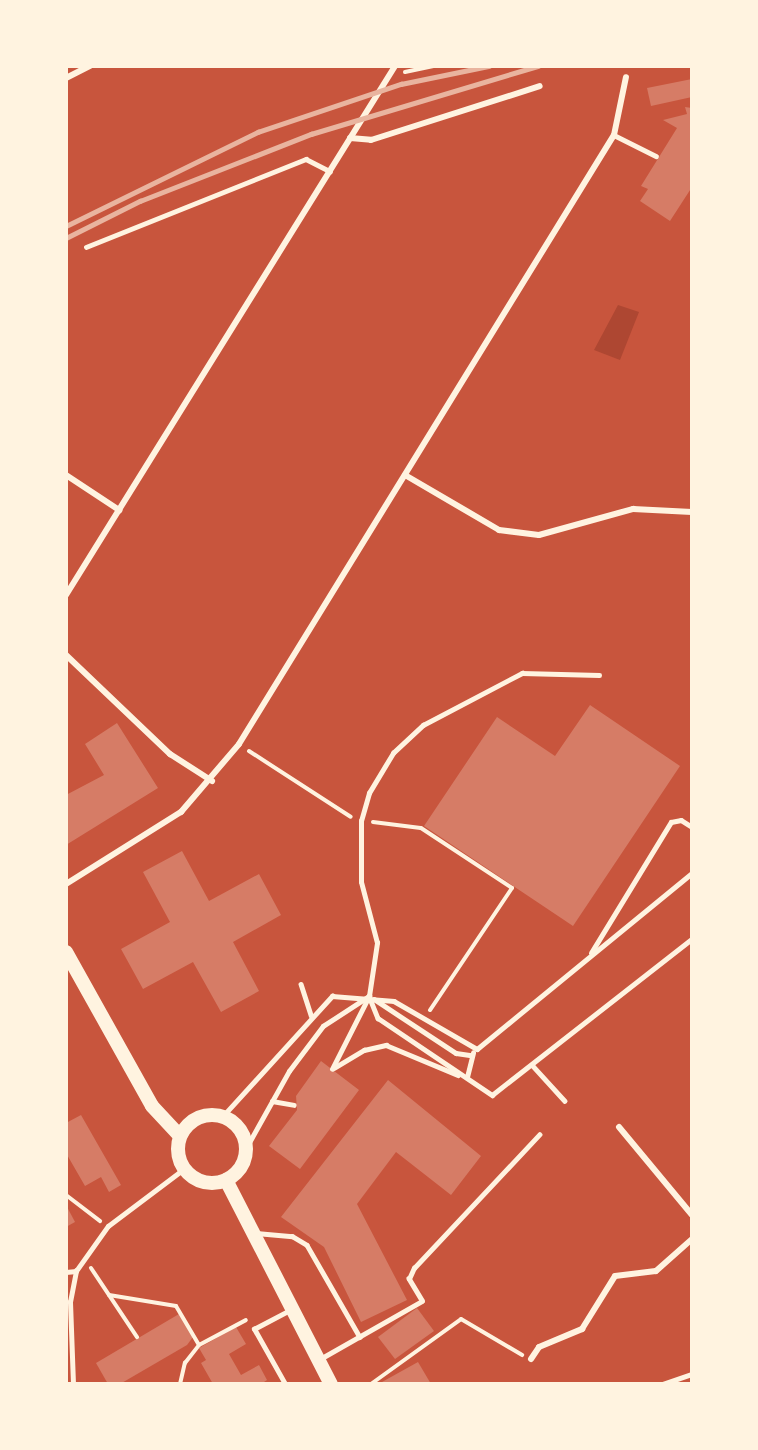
<!DOCTYPE html>
<style>
body{margin:0}
#map{position:relative;width:758px;height:1450px;overflow:hidden;background:#c8553d;font-family:"Noto Sans",sans-serif}
div>[style]{position:absolute}
.green>*{inset:0;background:#ae4732}
.building>*{inset:0;background:#d67c66}
.path>*{height:4px;margin:-2px;padding:0 2px;transform-origin:2px;border-radius:2px;background:#fff3e0}
.service>*{height:4.5px;margin:-2.25px;padding:0 2.25px;transform-origin:2.25px;border-radius:2.25px;background:#fff3e0}
.minor>*{height:6px;margin:-3px;padding:0 3px;transform-origin:3px;border-radius:3px;background:#fff3e0}
.primary>*{height:14px;margin:-7px;padding:0 7px;transform-origin:7px;border-radius:7px;background:#fff3e0}
.primary>.ring{margin:-7px;padding:0;box-sizing:content-box;background:none;border:14px solid #fff3e0;border-radius:50%}
.rail>*{height:4.5px;margin:-2.25px;padding:0 2.25px;transform-origin:2.25px;border-radius:2.25px;background:#e9b49f}
span{translate:-50% -50%;white-space:nowrap;text-align:center;line-height:1.15;-webkit-text-stroke:6px #fff3e0;paint-order:stroke}
.frame{position:absolute;inset:0;border:68px solid #fff3e0;pointer-events:none}
</style>
<div id="map">
<div class="green">
<i style="clip-path:polygon(618px 305px,639px 312px,620px 360px,594px 350px)"></i>
</div>
<div class="building">
<i style="clip-path:polygon(692px 79px,692px 97px,651px 106px,647px 88px)"></i>
<i style="clip-path:polygon(685px 107px,692px 108px,692px 187px,670px 221px,640px 201px,648px 189px,641px 186px,677px 128px,663px 120px,687px 114px)"></i>
<i style="clip-path:polygon(590px 705px,680px 766px,573px 926px,424px 826px,497px 717px,555px 756px)"></i>
<i style="clip-path:polygon(117px 723px,158px 788px,66px 845px,66px 795px,104px 775px,85px 744px)"></i>
<i style="clip-path:polygon(182px 851px,209px 901px,259px 874px,281px 915px,233px 942px,259px 991px,221px 1012px,193px 962px,143px 989px,121px 949px,170px 922px,143px 872px)"></i>
<i style="clip-path:polygon(321px 1061px,359px 1090px,300px 1169px,269px 1146px,297px 1110px,296px 1096px)"></i>
<i style="clip-path:polygon(388px 1080px,481px 1156px,451px 1195px,396px 1152px,357px 1204px,407px 1300px,361px 1322px,324px 1247px,281px 1217px)"></i>
<i style="clip-path:polygon(81px 1115px,121px 1185px,109px 1192px,101px 1177px,85px 1186px,66px 1153px,66px 1123px)"></i>
<i style="clip-path:polygon(66px 1205px,75px 1222px,66px 1227px)"></i>
<i style="clip-path:polygon(417px 1308px,434px 1331px,395px 1359px,378px 1337px)"></i>
<i style="clip-path:polygon(179px 1314px,193px 1337px,187px 1345px,120px 1384px,108px 1384px,96px 1363px)"></i>
<i style="clip-path:polygon(236px 1327px,246px 1344px,229px 1354px,241px 1375px,259px 1365px,267px 1380px,261px 1384px,213px 1384px,201px 1363px,206px 1360px,199px 1348px)"></i>
<i style="clip-path:polygon(418px 1362px,431px 1384px,383px 1384px,382px 1382px)"></i>
</div>
<div class="path">
<i style="left:405px;top:72px;width:29px;rotate:-12deg"></i>
<i style="left:249px;top:751px;width:121px;rotate:32.9deg"></i>
<i style="left:373px;top:822px;width:48px;rotate:7.1deg"></i>
<i style="left:421px;top:828px;width:109px;rotate:33.4deg"></i>
<i style="left:512px;top:888px;width:147px;rotate:123.9deg"></i>
<i style="left:66px;top:1195px;width:43px;rotate:37.4deg"></i>
<i style="left:91px;top:1268px;width:83px;rotate:56.3deg"></i>
<i style="left:109px;top:1295px;width:68px;rotate:9.3deg"></i>
<i style="left:176px;top:1306px;width:45px;rotate:59.5deg"></i>
<i style="left:180px;top:1384px;width:22px;rotate:-77deg"></i>
<i style="left:185px;top:1363px;width:23px;rotate:-52deg"></i>
<i style="left:199px;top:1345px;width:53px;rotate:-28deg"></i>
<i style="left:371px;top:1384px;width:111px;rotate:-35.8deg"></i>
<i style="left:461px;top:1319px;width:71px;rotate:30.5deg"></i>
</div>
<div class="service">
<i style="left:614px;top:135px;width:47px;rotate:26.6deg"></i>
<i style="left:86px;top:247px;width:237px;rotate:-21.8deg"></i>
<i style="left:306px;top:159px;width:27px;rotate:27deg"></i>
<i style="left:591px;top:953px;width:153px;rotate:-58.6deg"></i>
<i style="left:671px;top:822px;width:10px;rotate:-11deg"></i>
<i style="left:681px;top:820px;width:13px;rotate:32deg"></i>
<i style="left:301px;top:984px;width:33px;rotate:72deg"></i>
<i style="left:369px;top:996px;width:24px;rotate:68deg"></i>
<i style="left:378px;top:1018px;width:138px;rotate:34deg"></i>
<i style="left:492px;top:1095px;width:254px;rotate:-38deg"></i>
<i style="left:374px;top:999px;width:98px;rotate:33.4deg"></i>
<i style="left:456px;top:1053px;width:15px;rotate:8deg"></i>
<i style="left:533px;top:1066px;width:47px;rotate:47.6deg"></i>
<i style="left:334px;top:1068px;width:35px;rotate:-31deg"></i>
<i style="left:364px;top:1050px;width:23px;rotate:-13deg"></i>
<i style="left:386px;top:1045px;width:78px;rotate:22.6deg"></i>
<i style="left:332px;top:1069px;width:82px;rotate:-63.1deg"></i>
<i style="left:369px;top:996px;width:54px;rotate:-81.4deg"></i>
<i style="left:377px;top:943px;width:63px;rotate:-104.7deg"></i>
<i style="left:361px;top:882px;width:61px;rotate:-90deg"></i>
<i style="left:361px;top:821px;width:29px;rotate:-74deg"></i>
<i style="left:369px;top:793px;width:47px;rotate:-59deg"></i>
<i style="left:393px;top:753px;width:41px;rotate:-43deg"></i>
<i style="left:423px;top:725px;width:112px;rotate:-27.7deg"></i>
<i style="left:522px;top:673px;width:77px;rotate:1.5deg"></i>
<i style="left:467px;top:1077px;width:25px;rotate:-76deg"></i>
<i style="left:272px;top:1101px;width:22px;rotate:10deg"></i>
<i style="left:222px;top:1117px;width:164px;rotate:-47.7deg"></i>
<i style="left:332px;top:996px;width:62px;rotate:4.6deg"></i>
<i style="left:394px;top:1001px;width:96px;rotate:30deg"></i>
<i style="left:477px;top:1049px;width:278px;rotate:-39.3deg"></i>
<i style="left:246px;top:1148px;width:88px;rotate:-60.8deg"></i>
<i style="left:289px;top:1071px;width:56px;rotate:-52.9deg"></i>
<i style="left:323px;top:1026px;width:55px;rotate:-33.1deg"></i>
<i style="left:256px;top:1233px;width:36px;rotate:5deg"></i>
<i style="left:292px;top:1236px;width:17px;rotate:31deg"></i>
<i style="left:307px;top:1245px;width:106px;rotate:60.1deg"></i>
<i style="left:66px;top:1272px;width:10px;rotate:-6deg"></i>
<i style="left:320px;top:1359px;width:117px;rotate:-29.6deg"></i>
<i style="left:422px;top:1301px;width:26px;rotate:-121deg"></i>
<i style="left:409px;top:1279px;width:12px;rotate:-66deg"></i>
<i style="left:414px;top:1268px;width:183px;rotate:-46.8deg"></i>
<i style="left:73px;top:1384px;width:82px;rotate:-92.1deg"></i>
<i style="left:70px;top:1302px;width:32px;rotate:-79deg"></i>
<i style="left:76px;top:1271px;width:55px;rotate:-54.6deg"></i>
<i style="left:108px;top:1226px;width:95px;rotate:-36.9deg"></i>
<i style="left:285px;top:1384px;width:63px;rotate:-119.4deg"></i>
<i style="left:254px;top:1329px;width:41px;rotate:-27.8deg"></i>
<i style="left:663px;top:1384px;width:31px;rotate:-19deg"></i>
</div>
<div class="minor">
<i style="left:66px;top:78px;width:27px;rotate:-27deg"></i>
<i style="left:350px;top:138px;width:21px;rotate:5deg"></i>
<i style="left:371px;top:140px;width:177px;rotate:-17.7deg"></i>
<i style="left:66px;top:475px;width:64px;rotate:33.4deg"></i>
<i style="left:405px;top:475px;width:109px;rotate:30.3deg"></i>
<i style="left:499px;top:530px;width:40px;rotate:7.1deg"></i>
<i style="left:539px;top:535px;width:98px;rotate:-15.5deg"></i>
<i style="left:633px;top:509px;width:59px;rotate:2.9deg"></i>
<i style="left:66px;top:595px;width:623px;rotate:-58.12deg"></i>
<i style="left:66px;top:655px;width:144px;rotate:43.6deg"></i>
<i style="left:170px;top:754px;width:50px;rotate:32.7deg"></i>
<i style="left:66px;top:884px;width:136px;rotate:-32.1deg"></i>
<i style="left:181px;top:812px;width:89px;rotate:-49.5deg"></i>
<i style="left:239px;top:744px;width:715px;rotate:-58.38deg"></i>
<i style="left:614px;top:135px;width:59px;rotate:-78.3deg"></i>
<i style="left:619px;top:1127px;width:114px;rotate:50.3deg"></i>
<i style="left:531px;top:1359px;width:14px;rotate:-56deg"></i>
<i style="left:539px;top:1347px;width:47px;rotate:-22.7deg"></i>
<i style="left:582px;top:1329px;width:62px;rotate:-58.1deg"></i>
<i style="left:615px;top:1276px;width:41px;rotate:-7deg"></i>
<i style="left:656px;top:1271px;width:48px;rotate:-41.6deg"></i>
</div>
<div class="primary">
<i style="left:66px;top:952px;width:176px;rotate:60.8deg"></i>
<i style="left:152px;top:1106px;width:41px;rotate:47deg"></i>
<i class="ring" style="left:178px;top:1115px;width:54px;height:54px"></i>
<i style="left:226px;top:1180px;width:229px;rotate:62.8deg"></i>
</div>
<div class="rail">
<i style="left:66px;top:226px;width:214px;rotate:-26.1deg"></i>
<i style="left:258px;top:132px;width:151px;rotate:-18.6deg"></i>
<i style="left:401px;top:84px;width:90px;rotate:-11.6deg"></i>
<i style="left:66px;top:238px;width:83px;rotate:-26.6deg"></i>
<i style="left:140px;top:201px;width:184px;rotate:-21.4deg"></i>
<i style="left:311px;top:134px;width:237px;rotate:-16.7deg"></i>
</div>
<div class="frame"></div>
</div>
